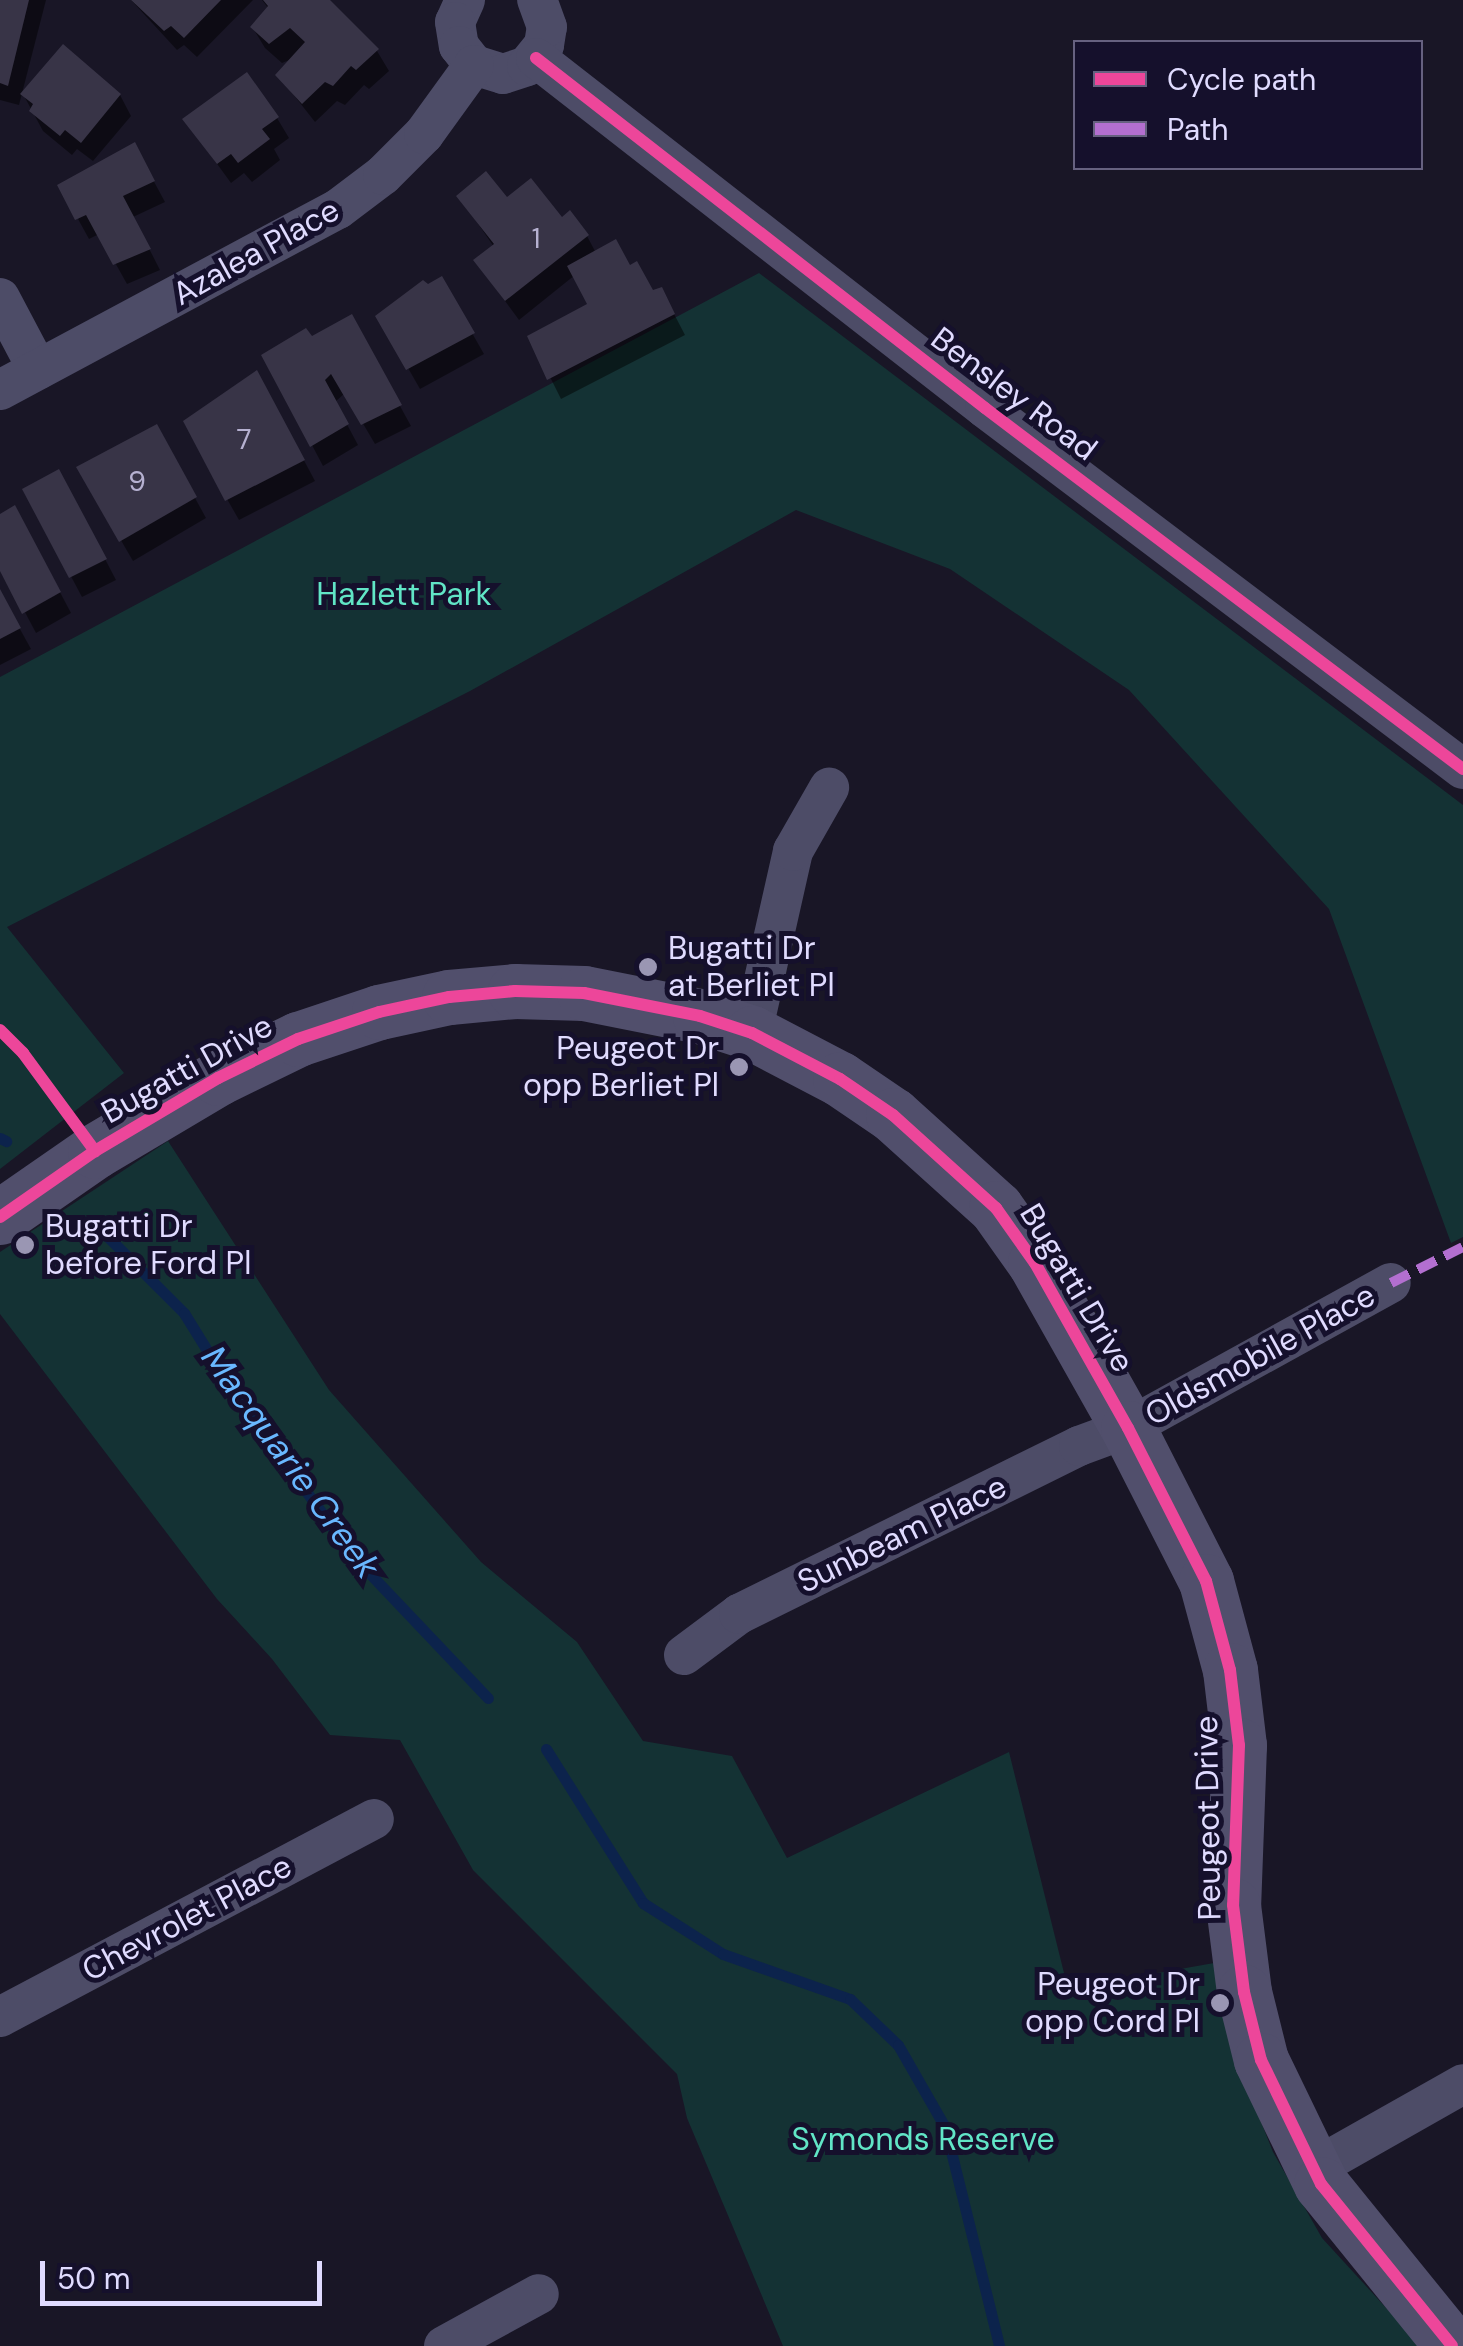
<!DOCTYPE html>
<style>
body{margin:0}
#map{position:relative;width:1463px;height:2346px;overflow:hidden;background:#191626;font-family:"DM Sans",sans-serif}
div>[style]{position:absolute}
.green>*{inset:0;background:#143234}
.shadow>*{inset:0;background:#0007}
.stream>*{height:11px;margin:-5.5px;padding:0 5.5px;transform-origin:5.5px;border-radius:5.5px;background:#0c234c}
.building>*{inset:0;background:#383447}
.street>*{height:40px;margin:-20px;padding:0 20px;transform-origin:20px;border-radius:20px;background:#4d4c67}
.secondary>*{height:55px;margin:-27.5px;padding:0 27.5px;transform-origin:27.5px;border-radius:27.5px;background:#514f6c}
.quiet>*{height:10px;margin-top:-5px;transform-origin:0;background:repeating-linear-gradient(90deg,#b36fd0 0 20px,transparent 0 30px)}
.cycleway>*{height:12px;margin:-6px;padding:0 6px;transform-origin:6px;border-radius:6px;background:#ed469a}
.dots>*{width:28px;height:28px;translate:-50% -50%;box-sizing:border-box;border:5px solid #15102c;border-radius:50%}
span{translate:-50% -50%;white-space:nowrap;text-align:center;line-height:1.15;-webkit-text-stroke:10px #15102c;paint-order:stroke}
.number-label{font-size:28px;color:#b6b1d1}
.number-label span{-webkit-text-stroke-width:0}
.street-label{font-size:32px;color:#e0dbff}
.park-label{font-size:32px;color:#61e5c6}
.poi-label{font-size:32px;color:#e0dbff}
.left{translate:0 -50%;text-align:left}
.right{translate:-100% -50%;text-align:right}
.water-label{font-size:35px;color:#69b8ff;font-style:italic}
.legend{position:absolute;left:1073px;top:40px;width:350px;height:130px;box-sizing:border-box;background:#15102c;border:2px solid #666180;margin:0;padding:12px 18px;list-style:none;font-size:30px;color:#e0dbff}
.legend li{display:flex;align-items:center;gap:20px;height:50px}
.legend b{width:50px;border:2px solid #666180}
.scale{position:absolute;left:40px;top:2261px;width:282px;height:45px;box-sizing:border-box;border:5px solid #e0dbff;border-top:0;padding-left:12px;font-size:30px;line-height:35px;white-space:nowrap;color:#e0dbff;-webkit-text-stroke:8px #15102c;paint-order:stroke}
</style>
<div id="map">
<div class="green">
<i style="clip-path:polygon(759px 273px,1463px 805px,1463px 1237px,1451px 1243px,1329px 909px,1129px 690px,950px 569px,796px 510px,470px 691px,7px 927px,124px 1073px,0 1169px,0 677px)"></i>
<i style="clip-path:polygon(168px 1141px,329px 1390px,481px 1562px,577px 1642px,643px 1741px,732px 1756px,787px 1858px,1009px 1752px,1068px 1989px,1214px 1963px,1237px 2061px,1273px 2152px,1322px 2238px,1421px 2346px,783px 2346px,687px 2118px,677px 2074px,473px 1870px,400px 1740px,330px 1735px,272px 1659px,217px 1599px,0 1314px,0 1252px)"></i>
</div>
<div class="shadow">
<i style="clip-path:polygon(0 0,46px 0,19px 105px,0 100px)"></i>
<i style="clip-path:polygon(131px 0,253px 0,197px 57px,184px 45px,177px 50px)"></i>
<i style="clip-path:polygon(262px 0,326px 0,377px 51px,389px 71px,369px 89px,364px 85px,345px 105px,337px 101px,315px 122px,278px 75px,294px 58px,282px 63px,265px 48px,253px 28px,269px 9px)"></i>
<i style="clip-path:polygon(23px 94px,120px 95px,131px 116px,93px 161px,77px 149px,72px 155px,43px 131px)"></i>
<i style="clip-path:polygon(277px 118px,289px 138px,274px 149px,280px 160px,252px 182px,244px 173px,231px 183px,185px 120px)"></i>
<i style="clip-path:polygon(145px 165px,165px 202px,133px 217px,160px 270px,127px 284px,99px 234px,89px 239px,78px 219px)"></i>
<i style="clip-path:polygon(459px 196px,506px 200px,562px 221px,587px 236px,596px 253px,630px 268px,672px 310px,685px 335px,561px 399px,530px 337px,590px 305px,575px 275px,519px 320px,476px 261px,494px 247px)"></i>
<i style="clip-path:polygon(441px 279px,484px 354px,420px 389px,379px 317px)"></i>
<i style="clip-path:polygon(351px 317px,411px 426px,375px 444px,345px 393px,335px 402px,358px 445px,323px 466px,265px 356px,311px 339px)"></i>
<i style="clip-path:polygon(268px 393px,315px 481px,239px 520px,227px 499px)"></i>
<i style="clip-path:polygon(156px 427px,206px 518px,133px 561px,79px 468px)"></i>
<i style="clip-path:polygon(25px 490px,70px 492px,116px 580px,82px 597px)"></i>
<i style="clip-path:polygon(0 516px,26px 528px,71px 613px,36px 633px,0 565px)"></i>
<i style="clip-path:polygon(0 593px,31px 649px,0 665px)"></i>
</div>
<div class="stream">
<i style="left:0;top:1138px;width:7px;rotate:27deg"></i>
<i style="left:96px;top:1225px;width:124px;rotate:45deg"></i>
<i style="left:184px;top:1313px;width:86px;rotate:58.3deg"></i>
<i style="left:229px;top:1386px;width:213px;rotate:53.8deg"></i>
<i style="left:355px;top:1558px;width:193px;rotate:46.5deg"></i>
<i style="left:546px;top:1749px;width:182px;rotate:57.8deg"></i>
<i style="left:643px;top:1903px;width:95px;rotate:32.5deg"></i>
<i style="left:723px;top:1954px;width:135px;rotate:19.5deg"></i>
<i style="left:850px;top:1999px;width:66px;rotate:43.8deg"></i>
<i style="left:898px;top:2045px;width:95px;rotate:60.2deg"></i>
<i style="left:945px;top:2127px;width:226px;rotate:76.1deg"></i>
</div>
<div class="building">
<i style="clip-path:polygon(0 0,29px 0,8px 86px,0 83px)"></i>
<i style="clip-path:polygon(131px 0,221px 0,184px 38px,171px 26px,164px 31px)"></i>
<i style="clip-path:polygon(263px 0,330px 0,379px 49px,356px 70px,351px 66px,333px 86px,325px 82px,302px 104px,275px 75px,305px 42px,290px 28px,269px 44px,250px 27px,268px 6px)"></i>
<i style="clip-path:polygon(63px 44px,121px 94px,81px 143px,65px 130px,60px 136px,29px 111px,33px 104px,20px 94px)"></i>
<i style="clip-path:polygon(247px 72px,279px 117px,262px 129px,270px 139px,238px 163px,231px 154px,217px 164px,182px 119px)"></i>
<i style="clip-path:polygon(135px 142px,155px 181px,123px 196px,151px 249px,113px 265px,86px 215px,75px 220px,57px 185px)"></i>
<i style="clip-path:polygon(486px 171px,507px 197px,531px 178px,562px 217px,570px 210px,589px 235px,505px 301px,473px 260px,494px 244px,456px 196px)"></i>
<i style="clip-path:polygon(616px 239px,630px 265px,637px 261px,653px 290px,662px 287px,675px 314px,547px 380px,527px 336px,587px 304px,567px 266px)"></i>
<i style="clip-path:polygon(442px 276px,475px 333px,406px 370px,375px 316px,423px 280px,428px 284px)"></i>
<i style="clip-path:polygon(352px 314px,402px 405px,361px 425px,331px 374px,325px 380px,349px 424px,310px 447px,261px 355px,306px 328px,312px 336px)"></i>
<i style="clip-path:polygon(257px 370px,305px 460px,225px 501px,183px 421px)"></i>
<i style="clip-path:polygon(157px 424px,197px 497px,119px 542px,76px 467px)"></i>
<i style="clip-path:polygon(59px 469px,107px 559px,69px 578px,22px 489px)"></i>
<i style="clip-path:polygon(15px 505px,61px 592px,22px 614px,0 571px,0 514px)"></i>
<i style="clip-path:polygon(0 589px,21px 628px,0 639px)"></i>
</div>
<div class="street">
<i style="left:465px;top:0;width:24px;rotate:114deg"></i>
<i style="left:455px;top:22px;width:24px;rotate:81deg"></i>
<i style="left:459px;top:46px;width:24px;rotate:52deg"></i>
<i style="left:474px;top:65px;width:30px;rotate:17deg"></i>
<i style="left:503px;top:74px;width:25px;rotate:-18deg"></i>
<i style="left:527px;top:66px;width:27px;rotate:-51deg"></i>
<i style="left:544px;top:45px;width:18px;rotate:-81deg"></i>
<i style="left:547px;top:27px;width:29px;rotate:-110deg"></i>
<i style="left:536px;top:58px;width:569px;rotate:37.94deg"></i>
<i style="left:985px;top:408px;width:599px;rotate:37.06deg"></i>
<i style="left:0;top:298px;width:81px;rotate:62.2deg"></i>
<i style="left:0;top:390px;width:383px;rotate:-28.2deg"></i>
<i style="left:338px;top:209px;width:56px;rotate:-37.1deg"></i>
<i style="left:383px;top:175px;width:58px;rotate:-45deg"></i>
<i style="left:424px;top:134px;width:85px;rotate:-54.1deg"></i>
<i style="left:752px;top:1033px;width:187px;rotate:-77.3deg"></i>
<i style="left:793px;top:851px;width:73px;rotate:-60.3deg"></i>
<i style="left:684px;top:1655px;width:69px;rotate:-36.7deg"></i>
<i style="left:739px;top:1614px;width:379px;rotate:-26.3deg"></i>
<i style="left:1079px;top:1446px;width:52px;rotate:-20.2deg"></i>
<i style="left:1128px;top:1428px;width:300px;rotate:-28.9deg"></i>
<i style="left:0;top:2017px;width:423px;rotate:-27.9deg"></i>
<i style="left:1313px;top:2169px;width:172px;rotate:-29.5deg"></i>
<i style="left:444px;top:2346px;width:108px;rotate:-28.7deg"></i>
</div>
<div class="secondary">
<i style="left:0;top:1217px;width:116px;rotate:-34.8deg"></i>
<i style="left:95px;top:1151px;width:143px;rotate:-30.7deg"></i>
<i style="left:218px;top:1078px;width:89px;rotate:-26deg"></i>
<i style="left:298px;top:1039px;width:85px;rotate:-18.4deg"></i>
<i style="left:379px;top:1012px;width:72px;rotate:-12.1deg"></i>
<i style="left:449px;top:997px;width:66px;rotate:-5.2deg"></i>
<i style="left:515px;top:991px;width:69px;rotate:1.7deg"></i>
<i style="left:584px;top:993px;width:118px;rotate:11.2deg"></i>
<i style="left:700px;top:1016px;width:55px;rotate:18.1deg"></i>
<i style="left:752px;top:1033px;width:99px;rotate:27.6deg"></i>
<i style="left:840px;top:1079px;width:64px;rotate:34.2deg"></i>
<i style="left:893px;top:1115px;width:139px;rotate:42.1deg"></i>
<i style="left:996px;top:1208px;width:67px;rotate:54.7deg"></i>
<i style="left:1035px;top:1263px;width:189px;rotate:60.6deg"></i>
<i style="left:1128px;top:1428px;width:172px;rotate:63deg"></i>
<i style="left:1206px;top:1581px;width:92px;rotate:74.9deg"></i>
<i style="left:1230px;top:1670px;width:76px;rotate:83.2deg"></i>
<i style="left:1239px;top:1745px;width:160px;rotate:92.1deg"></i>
<i style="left:1233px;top:1905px;width:88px;rotate:82.8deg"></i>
<i style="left:1244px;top:1992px;width:70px;rotate:76deg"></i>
<i style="left:1261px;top:2060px;width:138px;rotate:64.2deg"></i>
<i style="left:1321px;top:2184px;width:208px;rotate:51deg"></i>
</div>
<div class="quiet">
<i style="left:1391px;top:1283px;width:80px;rotate:-26.6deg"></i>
</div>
<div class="cycleway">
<i style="left:536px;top:58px;width:569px;rotate:37.94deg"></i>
<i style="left:985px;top:408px;width:599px;rotate:37.06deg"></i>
<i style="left:0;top:1030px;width:33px;rotate:45deg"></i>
<i style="left:23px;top:1053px;width:122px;rotate:53.7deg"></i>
<i style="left:0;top:1217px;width:116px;rotate:-34.8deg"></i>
<i style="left:95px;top:1151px;width:143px;rotate:-30.7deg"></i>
<i style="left:218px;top:1078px;width:89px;rotate:-26deg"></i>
<i style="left:298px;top:1039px;width:85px;rotate:-18.4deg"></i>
<i style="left:379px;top:1012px;width:72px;rotate:-12.1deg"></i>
<i style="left:449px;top:997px;width:66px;rotate:-5.2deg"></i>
<i style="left:515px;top:991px;width:69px;rotate:1.7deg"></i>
<i style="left:584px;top:993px;width:118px;rotate:11.2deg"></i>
<i style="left:700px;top:1016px;width:55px;rotate:18.1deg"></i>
<i style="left:752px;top:1033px;width:99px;rotate:27.6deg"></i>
<i style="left:840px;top:1079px;width:64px;rotate:34.2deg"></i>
<i style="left:893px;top:1115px;width:139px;rotate:42.1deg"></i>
<i style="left:996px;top:1208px;width:67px;rotate:54.7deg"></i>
<i style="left:1035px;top:1263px;width:189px;rotate:60.6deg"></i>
<i style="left:1128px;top:1428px;width:172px;rotate:63deg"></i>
<i style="left:1206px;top:1581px;width:92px;rotate:74.9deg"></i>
<i style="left:1230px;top:1670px;width:76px;rotate:83.2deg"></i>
<i style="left:1239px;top:1745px;width:160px;rotate:92.1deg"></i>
<i style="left:1233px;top:1905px;width:88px;rotate:82.8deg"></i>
<i style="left:1244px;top:1992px;width:70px;rotate:76deg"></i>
<i style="left:1261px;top:2060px;width:138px;rotate:64.2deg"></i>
<i style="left:1321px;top:2184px;width:208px;rotate:51deg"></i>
</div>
<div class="dots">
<i style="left:648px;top:967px;background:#9a96b3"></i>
<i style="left:739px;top:1067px;background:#9a96b3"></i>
<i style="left:25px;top:1245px;background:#9a96b3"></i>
<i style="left:1220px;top:2003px;background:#9a96b3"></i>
</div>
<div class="number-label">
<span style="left:536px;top:239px">1</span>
<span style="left:244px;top:440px">7</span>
<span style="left:137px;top:482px">9</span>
</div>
<div class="street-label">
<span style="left:256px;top:252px;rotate:-29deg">Azalea Place</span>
<span style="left:1014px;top:394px;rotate:37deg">Bensley Road</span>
<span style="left:187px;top:1069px;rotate:-29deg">Bugatti Drive</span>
<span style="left:1077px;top:1288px;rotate:59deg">Bugatti Drive</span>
<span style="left:1260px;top:1355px;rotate:-29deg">Oldsmobile Place</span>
<span style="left:902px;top:1534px;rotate:-26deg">Sunbeam Place</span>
<span style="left:1208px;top:1818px;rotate:-91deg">Peugeot Drive</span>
<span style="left:187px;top:1918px;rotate:-28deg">Chevrolet Place</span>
</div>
<div class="park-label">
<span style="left:404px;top:594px">Hazlett Park</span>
<span style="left:923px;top:2139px">Symonds Reserve</span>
</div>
<div class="poi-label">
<span class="left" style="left:668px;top:967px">Bugatti Dr<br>at Berliet Pl</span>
<span class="right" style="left:719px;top:1067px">Peugeot Dr<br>opp Berliet Pl</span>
<span class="left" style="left:45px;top:1245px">Bugatti Dr<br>before Ford Pl</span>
<span class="right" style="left:1200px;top:2003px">Peugeot Dr<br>opp Cord Pl</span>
</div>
<div class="water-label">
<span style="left:291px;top:1462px;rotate:54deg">Macquarie Creek</span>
</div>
<ul class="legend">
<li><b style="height:12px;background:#ed469a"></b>Cycle path</li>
<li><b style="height:12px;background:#b36fd0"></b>Path</li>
</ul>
<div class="scale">50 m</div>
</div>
